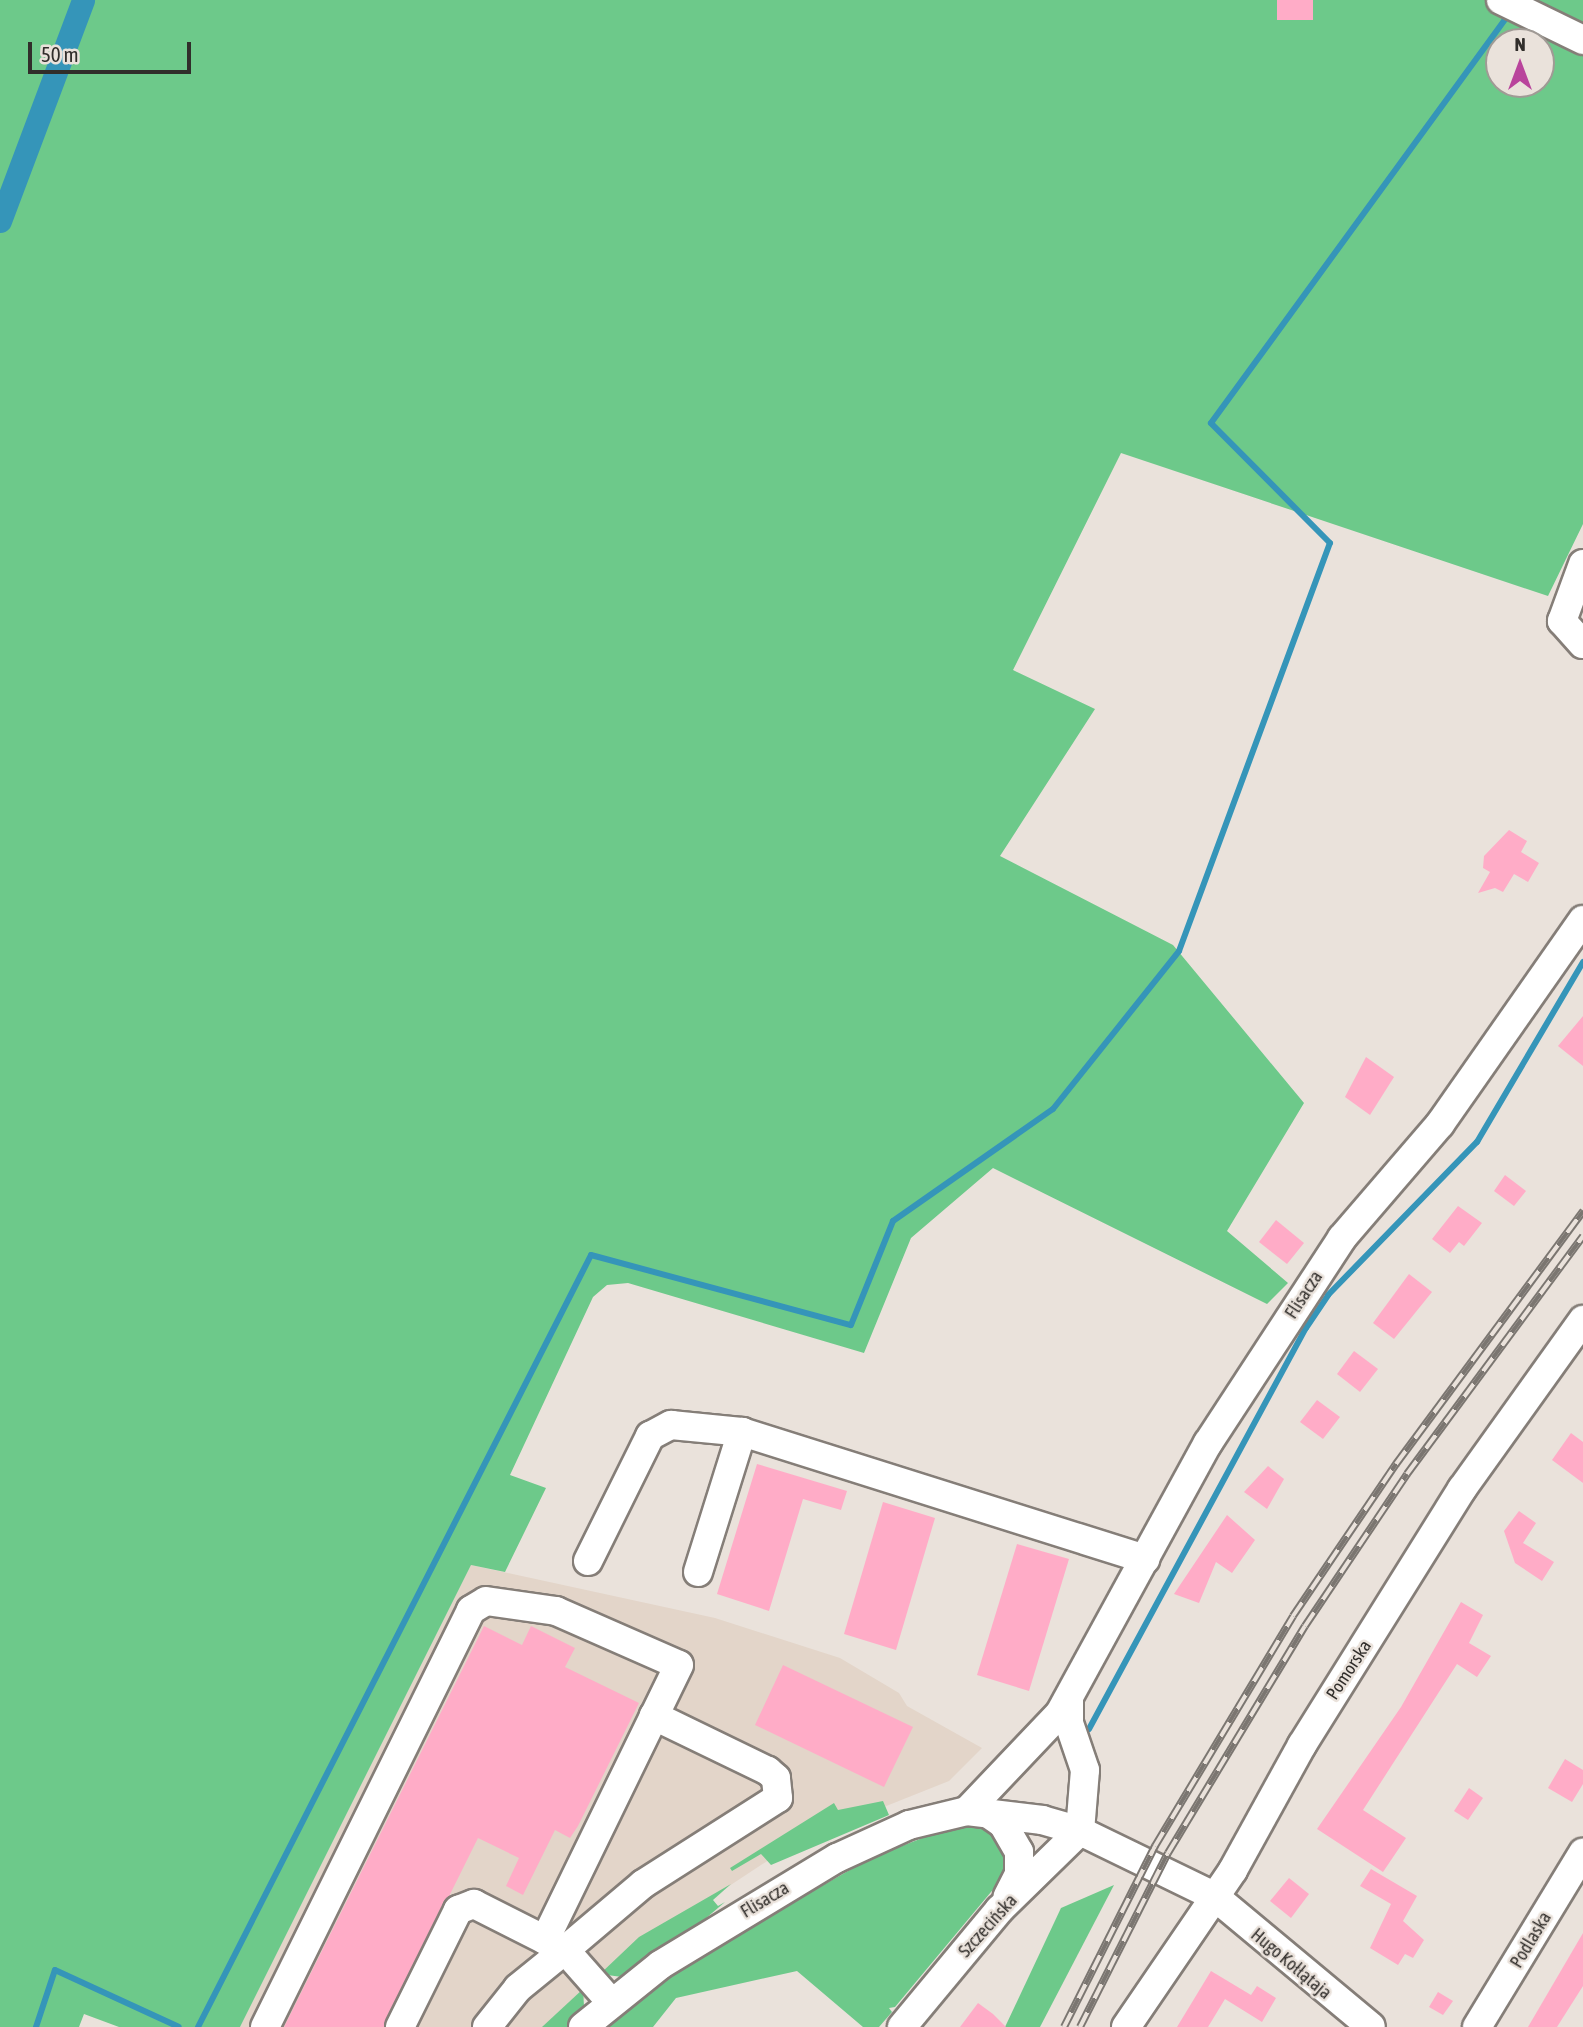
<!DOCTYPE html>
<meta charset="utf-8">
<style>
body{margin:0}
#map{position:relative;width:1583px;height:2027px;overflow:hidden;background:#eae2db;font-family:"Asap Condensed",sans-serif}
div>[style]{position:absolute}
.built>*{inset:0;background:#e3d5c9}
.green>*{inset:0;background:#6dc98a}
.stream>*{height:6px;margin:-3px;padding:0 3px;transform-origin:3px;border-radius:3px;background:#3595b9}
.canal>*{height:23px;margin:-11.5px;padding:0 11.5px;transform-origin:11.5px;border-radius:11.5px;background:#3595b9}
.building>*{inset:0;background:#ffacc7}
.roads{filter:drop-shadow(2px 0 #857e78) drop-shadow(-2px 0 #857e78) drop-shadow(0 2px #857e78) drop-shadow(0 -2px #857e78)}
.minor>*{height:28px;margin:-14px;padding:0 14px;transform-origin:14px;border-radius:14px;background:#fff}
.rail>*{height:8px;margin-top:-4px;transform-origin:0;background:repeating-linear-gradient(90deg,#eae2db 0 16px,#7b7671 0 32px);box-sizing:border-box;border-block:2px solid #7b7671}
span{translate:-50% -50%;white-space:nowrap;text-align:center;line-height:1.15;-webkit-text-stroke:5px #eae2db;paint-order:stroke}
.street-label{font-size:18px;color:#312e2b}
.north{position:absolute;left:1485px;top:28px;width:70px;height:70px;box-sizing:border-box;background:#eae2db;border:2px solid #a09a95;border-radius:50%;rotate:0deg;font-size:19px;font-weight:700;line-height:28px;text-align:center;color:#312e2b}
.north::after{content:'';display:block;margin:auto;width:24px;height:32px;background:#b9449c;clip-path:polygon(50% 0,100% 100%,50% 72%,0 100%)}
.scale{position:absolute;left:28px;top:42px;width:163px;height:32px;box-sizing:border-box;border:4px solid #312e2b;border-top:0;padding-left:9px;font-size:21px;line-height:24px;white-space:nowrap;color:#312e2b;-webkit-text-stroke:5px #eae2db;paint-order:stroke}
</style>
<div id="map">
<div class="built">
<i style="clip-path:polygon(471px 1565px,715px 1618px,840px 1658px,899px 1693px,907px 1706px,982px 1748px,949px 1781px,796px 1842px,652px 1937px,554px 2027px,240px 2027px)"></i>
</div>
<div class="green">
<i style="clip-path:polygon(evenodd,0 0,1583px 0,1583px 524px,1548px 596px,1121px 453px,1013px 670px,1095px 709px,1000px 856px,1173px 945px,1304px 1103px,1227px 1231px,1288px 1283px,1267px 1304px,993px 1168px,911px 1238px,864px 1353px,628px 1283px,607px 1285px,593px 1297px,510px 1475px,546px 1488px,505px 1572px,471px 1565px,240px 2027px,119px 2027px,84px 2014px,79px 2027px,0 2027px,0 0,1499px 42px,1541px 42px,1541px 84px,1499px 84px,1499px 42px)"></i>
<i style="clip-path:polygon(883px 1801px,889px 1815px,771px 1865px,761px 1854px,732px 1871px,730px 1868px,834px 1803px,838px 1810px)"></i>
<i style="clip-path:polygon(977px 1822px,999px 1833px,1011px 1868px,895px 2007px,889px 2008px,892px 2012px,879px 2027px,863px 2027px,797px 1971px,676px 1998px,653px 2027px,598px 2027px,633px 1997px,803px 1890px,804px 1896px,871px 1858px,925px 1837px,924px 1831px)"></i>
<i style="clip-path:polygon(731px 1884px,713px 1900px,718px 1906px,725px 1902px,685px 1936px,622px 1977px,600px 1974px,639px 1937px)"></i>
<i style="clip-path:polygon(1114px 1885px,1040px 2027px,1005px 2027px,1061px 1908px)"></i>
<i style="clip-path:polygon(583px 1989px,584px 2006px,569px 2027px,542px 2027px)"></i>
</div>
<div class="stream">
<i style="left:1089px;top:1729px;width:456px;rotate:-61.6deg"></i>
<i style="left:1306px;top:1328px;width:40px;rotate:-56deg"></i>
<i style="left:1328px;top:1295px;width:214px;rotate:-45.8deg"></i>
<i style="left:1477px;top:1142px;width:209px;rotate:-59.5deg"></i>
<i style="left:36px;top:2027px;width:60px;rotate:-71.6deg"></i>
<i style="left:55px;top:1970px;width:136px;rotate:24.7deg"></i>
<i style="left:198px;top:2027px;width:866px;rotate:-63.02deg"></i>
<i style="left:591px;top:1255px;width:269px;rotate:15.1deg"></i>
<i style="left:851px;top:1325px;width:112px;rotate:-68deg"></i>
<i style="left:893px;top:1221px;width:195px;rotate:-35deg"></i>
<i style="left:1053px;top:1109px;width:202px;rotate:-51.4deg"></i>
<i style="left:1179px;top:951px;width:435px;rotate:-69.7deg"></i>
<i style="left:1330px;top:543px;width:169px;rotate:-134.8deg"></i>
<i style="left:1211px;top:423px;width:506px;rotate:-53.92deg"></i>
</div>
<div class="canal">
<i style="left:0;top:221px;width:236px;rotate:-69.4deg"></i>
</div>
<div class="building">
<i style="clip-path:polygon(1277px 0,1313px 0,1313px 20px,1277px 20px)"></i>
<i style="clip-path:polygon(1509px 830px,1527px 841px,1521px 852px,1539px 863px,1528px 882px,1514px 874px,1503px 892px,1495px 888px,1478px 893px,1490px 872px,1483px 868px,1484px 856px)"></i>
<i style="clip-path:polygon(1583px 1016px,1583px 1066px,1558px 1046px)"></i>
<i style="clip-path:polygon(1366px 1057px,1394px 1077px,1370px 1115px,1345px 1097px)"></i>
<i style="clip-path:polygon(1505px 1175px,1526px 1191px,1514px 1206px,1494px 1191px)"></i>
<i style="clip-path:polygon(1458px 1206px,1482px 1223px,1464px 1246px,1459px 1242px,1450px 1253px,1432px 1239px)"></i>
<i style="clip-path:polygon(1276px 1220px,1304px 1243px,1287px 1264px,1259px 1242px)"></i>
<i style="clip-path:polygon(1409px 1274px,1432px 1292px,1394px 1339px,1373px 1323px)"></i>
<i style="clip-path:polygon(1354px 1351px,1378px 1369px,1360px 1392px,1337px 1374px)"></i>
<i style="clip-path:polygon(1317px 1400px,1340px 1417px,1323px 1439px,1300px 1422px)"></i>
<i style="clip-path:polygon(1571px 1433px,1583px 1442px,1583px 1483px,1552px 1460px)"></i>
<i style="clip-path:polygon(757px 1464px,847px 1491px,841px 1510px,803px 1499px,769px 1611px,717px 1594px)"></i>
<i style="clip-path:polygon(1268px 1466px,1284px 1479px,1267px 1509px,1244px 1492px)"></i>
<i style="clip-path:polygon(883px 1502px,935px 1518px,896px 1650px,844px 1634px)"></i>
<i style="clip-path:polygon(1519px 1511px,1536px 1523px,1523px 1543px,1554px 1562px,1542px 1581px,1515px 1563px,1504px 1531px)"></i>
<i style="clip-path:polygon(1227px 1515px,1255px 1540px,1232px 1573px,1216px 1562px,1199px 1603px,1174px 1594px)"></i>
<i style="clip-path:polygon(1017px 1544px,1069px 1559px,1029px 1691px,977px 1675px)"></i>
<i style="clip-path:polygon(1461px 1602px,1483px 1615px,1469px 1643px,1491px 1656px,1477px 1677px,1457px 1664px,1363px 1810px,1406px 1838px,1383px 1872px,1317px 1829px,1401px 1707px)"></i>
<i style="clip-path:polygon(484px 1626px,522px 1645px,531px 1626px,575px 1648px,565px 1667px,639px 1703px,578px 1826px,570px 1838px,555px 1830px,523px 1895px,506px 1886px,519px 1858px,478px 1838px,384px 2027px,284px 2027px)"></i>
<i style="clip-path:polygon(783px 1665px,913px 1727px,884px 1787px,755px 1725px)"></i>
<i style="clip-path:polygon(1565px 1759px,1583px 1770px,1583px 1784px,1572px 1802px,1548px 1788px)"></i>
<i style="clip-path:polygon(1469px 1788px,1483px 1798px,1468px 1820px,1454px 1811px)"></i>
<i style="clip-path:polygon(1371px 1869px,1417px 1896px,1403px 1921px,1424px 1940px,1413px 1958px,1405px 1954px,1398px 1965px,1370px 1948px,1391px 1904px,1360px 1886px)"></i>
<i style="clip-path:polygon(1289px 1878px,1309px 1894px,1291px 1918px,1270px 1901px)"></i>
<i style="clip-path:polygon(1583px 1933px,1583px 1986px,1557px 2027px,1528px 2027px)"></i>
<i style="clip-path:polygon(1211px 1971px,1251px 1995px,1257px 1986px,1276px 1998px,1262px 2022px,1225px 1999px,1208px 2027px,1177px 2027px)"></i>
<i style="clip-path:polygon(1438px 1992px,1453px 2001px,1443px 2015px,1429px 2007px)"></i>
<i style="clip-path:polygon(978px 2003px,993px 2014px,1006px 2027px,960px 2027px)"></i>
</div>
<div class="roads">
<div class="minor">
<i style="left:1501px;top:0;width:91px;rotate:26deg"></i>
<i style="left:1583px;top:564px;width:61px;rotate:110.2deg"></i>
<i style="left:1562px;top:621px;width:31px;rotate:48deg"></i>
<i style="left:588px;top:1561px;width:140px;rotate:-63.6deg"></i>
<i style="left:650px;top:1436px;width:24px;rotate:-28deg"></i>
<i style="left:671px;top:1425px;width:71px;rotate:5.6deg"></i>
<i style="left:742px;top:1432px;width:423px;rotate:17.5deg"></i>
<i style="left:698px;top:1572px;width:147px;rotate:-72.6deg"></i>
<i style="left:967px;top:1811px;width:135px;rotate:-46.5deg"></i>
<i style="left:1060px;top:1713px;width:308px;rotate:-61.3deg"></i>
<i style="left:1208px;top:1443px;width:245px;rotate:-56.8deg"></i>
<i style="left:1342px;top:1238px;width:150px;rotate:-49.3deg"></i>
<i style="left:1440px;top:1124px;width:249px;rotate:-55deg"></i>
<i style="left:986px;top:1812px;width:21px;rotate:35deg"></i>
<i style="left:1003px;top:1824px;width:32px;rotate:60deg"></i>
<i style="left:1019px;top:1852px;width:22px;rotate:90deg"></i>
<i style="left:1019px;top:1874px;width:25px;rotate:117deg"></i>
<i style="left:265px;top:2027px;width:465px;rotate:-63.7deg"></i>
<i style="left:471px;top:1610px;width:17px;rotate:-31deg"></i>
<i style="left:486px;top:1601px;width:71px;rotate:8.1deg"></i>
<i style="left:556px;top:1611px;width:134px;rotate:23.7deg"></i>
<i style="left:679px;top:1665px;width:306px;rotate:116deg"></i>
<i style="left:400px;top:2027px;width:131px;rotate:-63.6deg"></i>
<i style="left:458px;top:1910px;width:17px;rotate:-21deg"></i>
<i style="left:474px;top:1904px;width:102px;rotate:26.8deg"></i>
<i style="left:565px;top:1950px;width:102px;rotate:-40.2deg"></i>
<i style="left:643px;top:1884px;width:160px;rotate:-32.5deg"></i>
<i style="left:778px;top:1798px;width:20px;rotate:-96deg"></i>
<i style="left:776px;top:1778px;width:11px;rotate:-139deg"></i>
<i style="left:768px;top:1771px;width:127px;rotate:-154.2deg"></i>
<i style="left:487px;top:2027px;width:50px;rotate:-51.5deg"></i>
<i style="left:518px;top:1988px;width:60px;rotate:-39deg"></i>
<i style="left:565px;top:1950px;width:69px;rotate:48.5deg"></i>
<i style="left:583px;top:2027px;width:99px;rotate:-38.8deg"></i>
<i style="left:660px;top:1965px;width:207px;rotate:-31.2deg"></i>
<i style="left:837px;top:1858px;width:79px;rotate:-24.6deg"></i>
<i style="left:909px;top:1825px;width:60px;rotate:-13.6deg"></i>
<i style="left:967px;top:1811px;width:76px;rotate:6.8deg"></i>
<i style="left:1042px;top:1820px;width:40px;rotate:16deg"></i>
<i style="left:1080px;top:1831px;width:149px;rotate:25.9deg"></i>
<i style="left:1214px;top:1896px;width:204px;rotate:39.8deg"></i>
<i style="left:902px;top:2027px;width:152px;rotate:-50.3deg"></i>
<i style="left:999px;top:1910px;width:113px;rotate:-44.3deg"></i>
<i style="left:1080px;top:1831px;width:61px;rotate:-85.3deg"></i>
<i style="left:1085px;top:1770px;width:50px;rotate:-108.8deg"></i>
<i style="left:1069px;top:1723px;width:23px;rotate:-90deg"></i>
<i style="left:1126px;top:2027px;width:190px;rotate:-55.7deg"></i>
<i style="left:1233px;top:1870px;width:143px;rotate:-61.1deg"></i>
<i style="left:1302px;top:1745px;width:302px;rotate:-58deg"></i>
<i style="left:1462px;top:1489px;width:208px;rotate:-54.4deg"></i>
<i style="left:1477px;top:2027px;width:204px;rotate:-58.7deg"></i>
</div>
</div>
<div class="rail">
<i style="left:1064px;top:2027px;width:203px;rotate:-63.3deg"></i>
<i style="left:1155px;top:1846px;width:268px;rotate:-59deg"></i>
<i style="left:1293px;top:1616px;width:184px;rotate:-55.9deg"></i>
<i style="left:1396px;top:1464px;width:315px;rotate:-53.5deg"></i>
<i style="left:1080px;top:2027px;width:195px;rotate:-63.2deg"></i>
<i style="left:1168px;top:1853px;width:265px;rotate:-58.9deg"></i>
<i style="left:1305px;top:1626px;width:183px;rotate:-56.1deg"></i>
<i style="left:1407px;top:1474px;width:296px;rotate:-53.5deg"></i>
</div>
<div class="street-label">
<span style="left:1304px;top:1295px;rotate:-57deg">Flisacza</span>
<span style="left:1349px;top:1670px;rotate:-57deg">Pomorska</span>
<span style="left:765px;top:1900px;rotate:-31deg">Flisacza</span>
<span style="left:988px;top:1926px;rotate:-48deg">Szczecińska</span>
<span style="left:1531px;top:1940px;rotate:-59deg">Podlaska</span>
<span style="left:1291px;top:1964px;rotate:40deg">Hugo Kołłątaja</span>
</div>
<div class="north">N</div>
<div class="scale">50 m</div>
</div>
